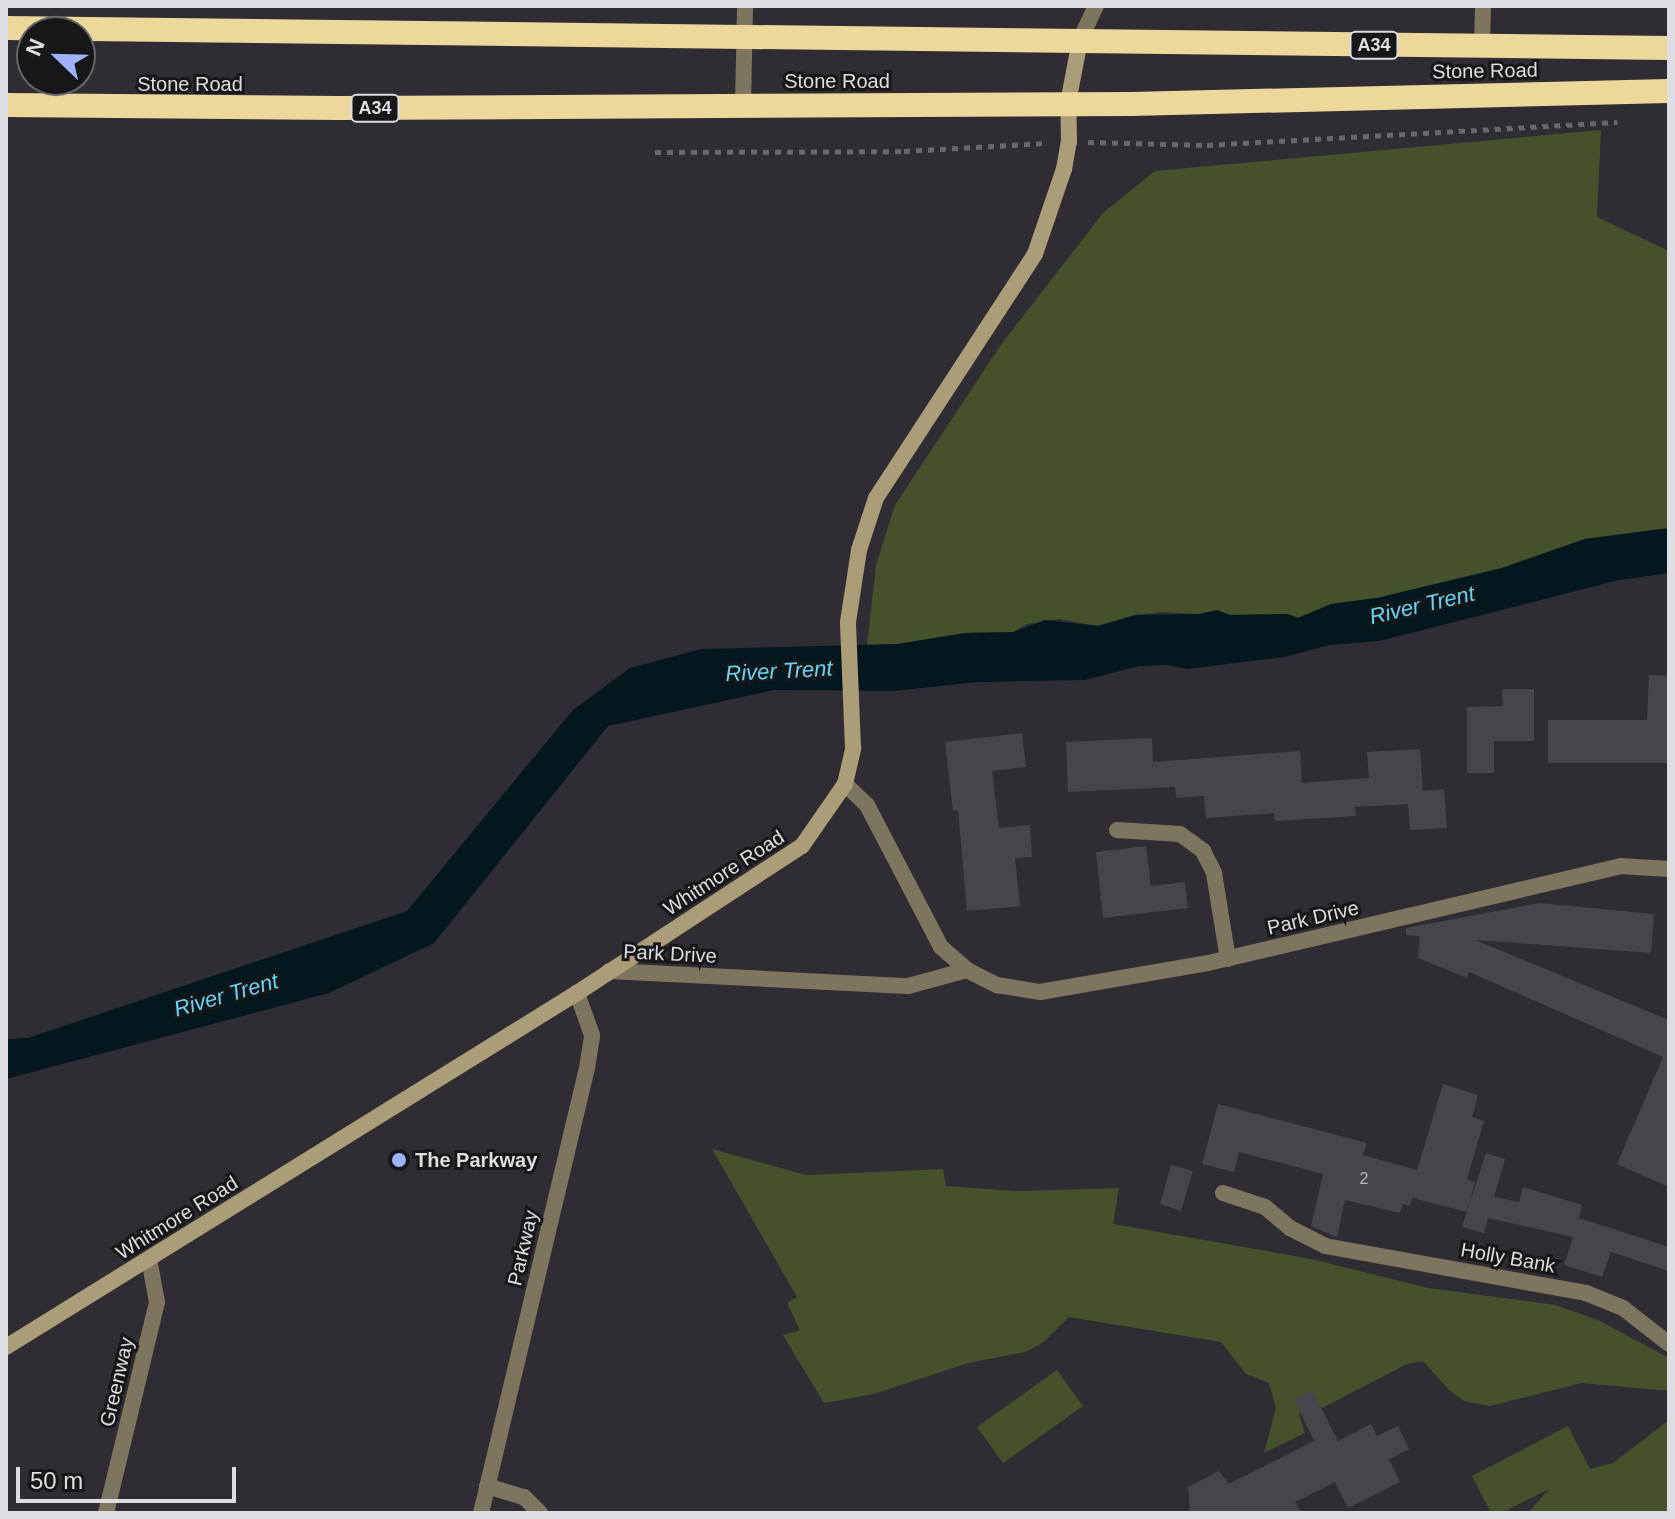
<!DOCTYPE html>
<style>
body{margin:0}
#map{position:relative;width:1675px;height:1519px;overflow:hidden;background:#2f2d33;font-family:Arial,sans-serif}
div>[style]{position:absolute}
.green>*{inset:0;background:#45512b}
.water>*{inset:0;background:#02181e}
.building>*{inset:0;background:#47454c}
.path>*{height:5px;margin-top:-2.5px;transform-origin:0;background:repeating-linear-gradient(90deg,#68676c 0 6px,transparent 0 12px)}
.lane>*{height:16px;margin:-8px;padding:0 8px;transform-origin:8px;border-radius:8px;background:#7e755e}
.street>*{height:16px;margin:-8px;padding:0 8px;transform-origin:8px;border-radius:8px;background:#7e755e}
.secondary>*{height:16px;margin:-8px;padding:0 8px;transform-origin:8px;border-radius:8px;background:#ab9d77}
.highway>*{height:24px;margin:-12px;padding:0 12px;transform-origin:12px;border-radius:12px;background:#edd89c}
.dots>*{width:22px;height:22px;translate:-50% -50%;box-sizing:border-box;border:4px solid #171619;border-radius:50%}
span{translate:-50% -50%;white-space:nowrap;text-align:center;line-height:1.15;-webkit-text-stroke:6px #171619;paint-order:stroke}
.number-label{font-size:16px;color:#b8b7bc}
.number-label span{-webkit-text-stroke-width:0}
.shield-label span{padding:2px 6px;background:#171619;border:2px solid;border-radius:6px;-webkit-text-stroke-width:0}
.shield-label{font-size:18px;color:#dedde1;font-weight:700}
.street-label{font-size:20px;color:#dedde1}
.poi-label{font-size:20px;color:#dedde1;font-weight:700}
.left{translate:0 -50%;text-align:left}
.water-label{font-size:22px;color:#66d5f5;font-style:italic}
.frame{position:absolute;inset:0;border:8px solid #dedde1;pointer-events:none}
.north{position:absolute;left:16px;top:16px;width:80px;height:80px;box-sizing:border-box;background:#171619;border:2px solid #676669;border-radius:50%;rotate:293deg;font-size:22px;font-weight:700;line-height:32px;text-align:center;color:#dedde1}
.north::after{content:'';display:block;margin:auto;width:28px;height:36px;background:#9db4fd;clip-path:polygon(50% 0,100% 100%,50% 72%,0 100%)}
.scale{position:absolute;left:16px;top:1467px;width:220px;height:36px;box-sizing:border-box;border:4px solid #dedde1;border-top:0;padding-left:10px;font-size:24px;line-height:28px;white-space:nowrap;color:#dedde1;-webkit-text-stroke:6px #171619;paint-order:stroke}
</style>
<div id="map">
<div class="green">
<i style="clip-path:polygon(1601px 130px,1597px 217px,1669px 251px,1669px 528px,1585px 539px,1502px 568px,1377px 598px,1331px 604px,1298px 618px,1288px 614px,1230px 615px,1217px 610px,1200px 614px,1162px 612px,1135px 615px,1098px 626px,1059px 619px,1027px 624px,1013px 632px,965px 633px,898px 644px,867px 645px,876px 565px,895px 505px,1000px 346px,1103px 213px,1155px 171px)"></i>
<i style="clip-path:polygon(712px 1149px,806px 1175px,943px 1169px,946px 1186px,1014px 1191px,1119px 1188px,1113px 1224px,1311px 1259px,1428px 1288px,1555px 1305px,1598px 1320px,1669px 1358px,1669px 1391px,1582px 1383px,1490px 1406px,1464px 1401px,1449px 1390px,1423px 1361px,1407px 1364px,1322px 1408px,1316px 1402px,1299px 1414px,1305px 1433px,1264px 1453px,1276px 1408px,1269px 1383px,1246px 1374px,1221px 1342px,1069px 1317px,1044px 1342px,1025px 1352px,968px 1363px,874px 1394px,824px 1403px,783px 1335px,800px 1330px,787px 1303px,797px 1297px)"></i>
<i style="clip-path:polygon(1057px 1370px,1083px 1406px,1003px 1463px,977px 1427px)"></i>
<i style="clip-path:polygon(1669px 1420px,1669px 1513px,1528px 1513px,1549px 1489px,1502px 1513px,1491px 1513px,1472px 1476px,1568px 1426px,1590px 1469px,1613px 1463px)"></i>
</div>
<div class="water">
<i style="clip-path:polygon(1669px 528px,1669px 573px,1619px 580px,1379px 641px,1329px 645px,1284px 657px,1187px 669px,1169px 665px,1139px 666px,1085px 680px,979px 682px,893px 691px,774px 690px,608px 726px,434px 943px,329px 993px,6px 1079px,6px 1039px,28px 1038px,407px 911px,573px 710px,630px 668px,701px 649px,898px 644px,965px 633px,1013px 632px,1045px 620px,1098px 626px,1135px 615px,1200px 614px,1217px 610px,1230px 615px,1288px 614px,1298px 618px,1331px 604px,1377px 598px,1502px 568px,1585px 539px)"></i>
</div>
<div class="building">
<i style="clip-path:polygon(1649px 675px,1669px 676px,1669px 763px,1548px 763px,1548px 720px,1647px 720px)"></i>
<i style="clip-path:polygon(1502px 689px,1534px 689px,1534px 741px,1494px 741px,1494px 773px,1467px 773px,1467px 707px,1503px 706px)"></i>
<i style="clip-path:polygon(1022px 733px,1026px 767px,992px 771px,999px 828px,1030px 825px,1032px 857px,1015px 858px,1020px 906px,967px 911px,958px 810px,953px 811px,945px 742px)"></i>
<i style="clip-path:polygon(1152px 738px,1153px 762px,1300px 751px,1302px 783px,1369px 778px,1367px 752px,1420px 749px,1423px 791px,1444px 789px,1447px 828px,1410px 830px,1408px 804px,1355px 807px,1356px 816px,1275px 821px,1274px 813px,1206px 818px,1204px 796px,1176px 798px,1175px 787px,1068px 792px,1066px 742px)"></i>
<i style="clip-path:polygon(1146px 846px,1151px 886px,1185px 882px,1188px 908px,1103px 918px,1096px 852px)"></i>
<i style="clip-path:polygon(1539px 903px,1654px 914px,1651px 953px,1475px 940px,1669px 1020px,1669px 1187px,1617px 1164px,1663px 1057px,1469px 972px,1467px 978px,1418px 958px,1420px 936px,1406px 935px,1406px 928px)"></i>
<i style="clip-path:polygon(1443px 1084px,1478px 1095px,1472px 1117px,1484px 1121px,1467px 1179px,1475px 1182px,1467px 1212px,1413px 1198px,1409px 1206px,1403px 1204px,1400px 1213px,1345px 1200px,1337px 1237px,1311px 1226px,1323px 1174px,1239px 1152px,1234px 1172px,1202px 1164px,1218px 1104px,1367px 1143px,1363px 1155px,1417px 1170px)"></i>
<i style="clip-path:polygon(1486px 1153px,1505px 1159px,1494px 1197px,1519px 1202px,1523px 1187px,1582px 1205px,1579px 1218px,1669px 1247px,1669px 1271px,1611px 1252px,1602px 1277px,1564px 1265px,1573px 1237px,1488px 1218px,1484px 1233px,1462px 1227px)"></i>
<i style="clip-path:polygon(1171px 1165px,1193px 1171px,1181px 1211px,1160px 1204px)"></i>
<i style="clip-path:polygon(1312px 1390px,1338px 1441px,1371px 1424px,1377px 1436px,1398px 1426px,1409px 1449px,1389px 1459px,1400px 1482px,1348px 1508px,1335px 1482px,1295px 1502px,1301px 1513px,1190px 1513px,1188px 1487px,1219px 1471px,1229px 1484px,1314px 1441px,1294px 1399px)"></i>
</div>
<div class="path">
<i style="left:1088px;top:142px;width:119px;rotate:1.4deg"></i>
<i style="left:1207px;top:145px;width:411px;rotate:-3.2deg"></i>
<i style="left:655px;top:152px;width:249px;rotate:-0.2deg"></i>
<i style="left:904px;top:151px;width:142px;rotate:-3.2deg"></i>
</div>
<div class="lane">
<i style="left:1080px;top:40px;width:38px;rotate:-65deg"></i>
<i style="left:1117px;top:830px;width:63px;rotate:3.6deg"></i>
<i style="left:1180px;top:834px;width:29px;rotate:36deg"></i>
<i style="left:1203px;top:851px;width:25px;rotate:63deg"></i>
<i style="left:1214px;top:873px;width:87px;rotate:80.8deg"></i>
<i style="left:1223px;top:1193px;width:44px;rotate:18.4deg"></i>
<i style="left:1265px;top:1207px;width:33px;rotate:40deg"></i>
<i style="left:1290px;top:1228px;width:39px;rotate:27deg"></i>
</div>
<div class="street">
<i style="left:1482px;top:46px;width:40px;rotate:-88.6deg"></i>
<i style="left:743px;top:105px;width:99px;rotate:-88.8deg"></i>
<i style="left:845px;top:784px;width:30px;rotate:44deg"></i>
<i style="left:867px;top:805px;width:160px;rotate:62.5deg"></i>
<i style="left:941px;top:947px;width:35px;rotate:41deg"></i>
<i style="left:609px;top:971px;width:299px;rotate:2.9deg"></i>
<i style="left:908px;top:986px;width:61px;rotate:-15.2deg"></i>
<i style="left:967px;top:970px;width:34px;rotate:27deg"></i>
<i style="left:997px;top:985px;width:44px;rotate:9.2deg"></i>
<i style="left:1040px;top:992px;width:170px;rotate:-9.8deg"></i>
<i style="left:1208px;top:963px;width:423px;rotate:-13.2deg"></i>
<i style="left:1620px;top:866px;width:49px;rotate:3.5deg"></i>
<i style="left:1325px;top:1246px;width:265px;rotate:10.2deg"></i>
<i style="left:1586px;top:1293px;width:40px;rotate:22deg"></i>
<i style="left:1623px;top:1308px;width:58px;rotate:38deg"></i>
<i style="left:487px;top:1486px;width:39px;rotate:17deg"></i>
<i style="left:524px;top:1497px;width:23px;rotate:45deg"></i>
<i style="left:106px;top:1513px;width:217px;rotate:-76.4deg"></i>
<i style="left:157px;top:1302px;width:44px;rotate:-100.5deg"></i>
<i style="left:481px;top:1513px;width:457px;rotate:-76.6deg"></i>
<i style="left:587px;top:1068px;width:33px;rotate:-81deg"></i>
<i style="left:592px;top:1035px;width:45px;rotate:-109.7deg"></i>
</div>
<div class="secondary">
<i style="left:6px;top:1347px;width:672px;rotate:-31.8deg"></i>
<i style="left:577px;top:993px;width:269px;rotate:-33.2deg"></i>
<i style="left:802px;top:846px;width:75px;rotate:-55.3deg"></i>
<i style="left:845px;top:784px;width:37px;rotate:-77deg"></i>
<i style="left:853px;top:748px;width:126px;rotate:-92.3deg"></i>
<i style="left:848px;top:622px;width:73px;rotate:-81.3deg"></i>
<i style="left:859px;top:550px;width:55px;rotate:-71.9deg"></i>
<i style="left:876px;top:498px;width:291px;rotate:-56.9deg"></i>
<i style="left:1035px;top:254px;width:90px;rotate:-71.2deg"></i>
<i style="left:1064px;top:169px;width:27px;rotate:-80deg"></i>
<i style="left:1069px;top:142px;width:39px;rotate:-91deg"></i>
<i style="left:1068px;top:103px;width:64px;rotate:-79.2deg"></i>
</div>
<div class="highway">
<i style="left:6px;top:28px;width:1663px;rotate:0.69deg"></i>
<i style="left:6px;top:105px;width:333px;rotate:0.5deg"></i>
<i style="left:339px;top:108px;width:792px;rotate:-0.29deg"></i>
<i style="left:1131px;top:104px;width:538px;rotate:-1.38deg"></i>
</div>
<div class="dots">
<i style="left:399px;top:1160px;background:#9db4fd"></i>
</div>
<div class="number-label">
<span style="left:1364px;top:1179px">2</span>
</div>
<div class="shield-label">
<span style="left:1374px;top:45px">A34</span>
<span style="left:375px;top:108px">A34</span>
</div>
<div class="street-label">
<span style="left:1485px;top:71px;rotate:-1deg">Stone Road</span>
<span style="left:837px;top:81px">Stone Road</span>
<span style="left:190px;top:84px">Stone Road</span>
<span style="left:724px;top:873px;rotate:-33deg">Whitmore Road</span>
<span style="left:1313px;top:918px;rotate:-13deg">Park Drive</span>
<span style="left:670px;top:954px;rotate:3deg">Park Drive</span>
<span style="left:177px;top:1218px;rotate:-32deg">Whitmore Road</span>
<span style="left:523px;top:1248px;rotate:-77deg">Parkway</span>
<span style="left:1508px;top:1258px;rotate:10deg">Holly Bank</span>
<span style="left:117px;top:1382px;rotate:-77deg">Greenway</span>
</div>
<div class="poi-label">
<span class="left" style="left:415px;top:1160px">The Parkway</span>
</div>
<div class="water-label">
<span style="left:1422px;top:605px;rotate:-13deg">River Trent</span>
<span style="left:779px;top:671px;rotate:-3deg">River Trent</span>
<span style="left:226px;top:995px;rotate:-16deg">River Trent</span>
</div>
<div class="frame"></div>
<div class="north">N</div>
<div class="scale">50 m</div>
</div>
